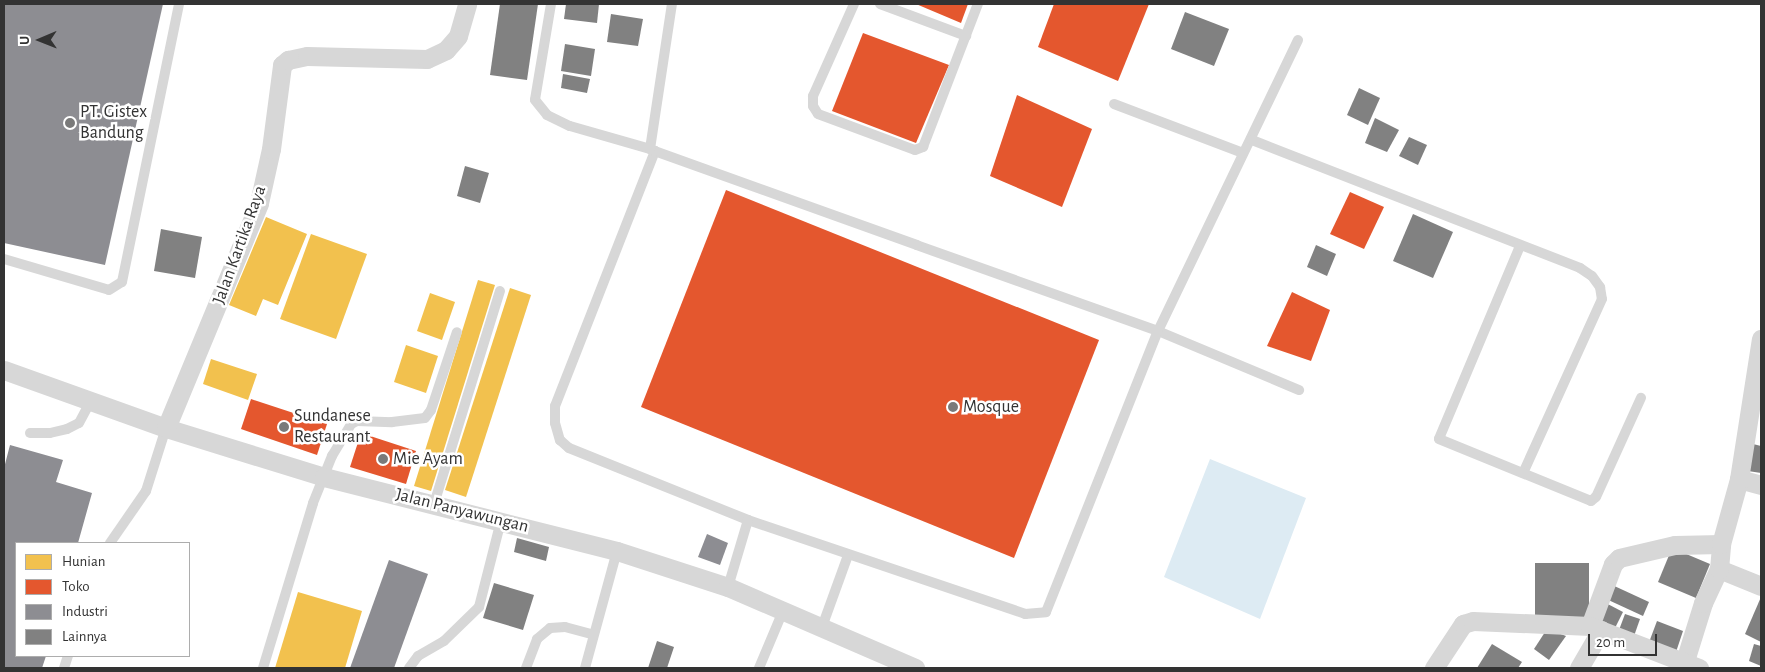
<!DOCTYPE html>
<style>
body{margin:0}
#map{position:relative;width:1765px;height:672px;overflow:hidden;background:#fff;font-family:"Alegreya Sans",sans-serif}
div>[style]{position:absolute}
.water>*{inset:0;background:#ddebf3}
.homes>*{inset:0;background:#f2c14e}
.shops>*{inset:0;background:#e4572e}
.industry>*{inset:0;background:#8d8d92}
.building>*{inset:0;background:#818181}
.service>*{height:10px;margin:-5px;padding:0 5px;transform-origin:5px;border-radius:5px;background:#d7d7d7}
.minor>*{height:19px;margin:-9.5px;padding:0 9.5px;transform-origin:9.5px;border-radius:9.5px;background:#d7d7d7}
.dots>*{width:14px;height:14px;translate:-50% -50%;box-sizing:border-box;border:2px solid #fff;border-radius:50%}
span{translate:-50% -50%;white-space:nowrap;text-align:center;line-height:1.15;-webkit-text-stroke:5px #fff;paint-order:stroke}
.poi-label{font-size:18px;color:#333}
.left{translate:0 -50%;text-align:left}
.street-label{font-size:18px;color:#333}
.frame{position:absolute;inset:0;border:5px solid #333;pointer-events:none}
.legend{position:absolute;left:15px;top:542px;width:175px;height:115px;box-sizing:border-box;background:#fff;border:1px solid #adadad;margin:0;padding:6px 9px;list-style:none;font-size:15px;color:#333}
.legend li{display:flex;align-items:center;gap:10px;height:25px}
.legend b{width:25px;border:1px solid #adadad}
.north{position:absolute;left:15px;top:15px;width:50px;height:50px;-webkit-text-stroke:4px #fff;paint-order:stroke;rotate:269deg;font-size:14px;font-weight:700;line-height:20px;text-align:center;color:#333}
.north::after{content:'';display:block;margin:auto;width:18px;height:22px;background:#333;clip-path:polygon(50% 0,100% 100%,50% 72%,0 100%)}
.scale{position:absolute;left:1588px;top:634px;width:69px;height:22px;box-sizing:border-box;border:2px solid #333;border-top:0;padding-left:6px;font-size:15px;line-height:18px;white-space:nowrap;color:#333;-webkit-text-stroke:4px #fff;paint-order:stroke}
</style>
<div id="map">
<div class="water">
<i style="clip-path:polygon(1210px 459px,1306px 498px,1260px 619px,1164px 577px)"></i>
</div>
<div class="homes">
<i style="clip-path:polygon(266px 217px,307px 234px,278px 305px,263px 299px,256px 316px,229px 305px)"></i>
<i style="clip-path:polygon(311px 234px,367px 254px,336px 339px,280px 319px)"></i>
<i style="clip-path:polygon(478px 280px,495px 285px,431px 491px,414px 486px)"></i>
<i style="clip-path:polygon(510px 288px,531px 295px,466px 497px,445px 490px)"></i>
<i style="clip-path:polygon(430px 293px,455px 302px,442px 340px,417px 331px)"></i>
<i style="clip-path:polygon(406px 345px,438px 356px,426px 393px,394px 382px)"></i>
<i style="clip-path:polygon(211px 359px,257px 374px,248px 400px,203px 384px)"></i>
<i style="clip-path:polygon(298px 592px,362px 611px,345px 668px,275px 668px)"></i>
</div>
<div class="shops">
<i style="clip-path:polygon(916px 4px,968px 4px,961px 23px)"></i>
<i style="clip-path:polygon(1054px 4px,1149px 4px,1118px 81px,1038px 47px)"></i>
<i style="clip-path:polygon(863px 33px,949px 65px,916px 143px,832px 111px)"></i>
<i style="clip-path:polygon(1017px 95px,1092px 129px,1062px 207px,990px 176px)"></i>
<i style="clip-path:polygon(726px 190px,1099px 340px,1014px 558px,641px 407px)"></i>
<i style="clip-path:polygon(1350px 192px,1384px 207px,1364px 249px,1330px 234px)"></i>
<i style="clip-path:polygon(1292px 292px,1330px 310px,1311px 361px,1267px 346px)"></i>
<i style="clip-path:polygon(251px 399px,327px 424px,317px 455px,241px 429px)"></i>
<i style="clip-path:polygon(361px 433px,416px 451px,406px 484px,350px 467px)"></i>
</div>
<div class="industry">
<i style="clip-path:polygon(4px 4px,163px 4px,105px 265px,4px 243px)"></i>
<i style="clip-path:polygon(10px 445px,63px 460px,56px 482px,92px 493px,78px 543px,16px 543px,16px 656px,46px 656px,42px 668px,4px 668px,4px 468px)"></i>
<i style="clip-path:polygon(707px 534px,728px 543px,720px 565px,698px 557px)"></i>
<i style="clip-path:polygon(389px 560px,428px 574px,394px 668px,350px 668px)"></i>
</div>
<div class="building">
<i style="clip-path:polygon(500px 4px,538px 4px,527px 80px,490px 75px)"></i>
<i style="clip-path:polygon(566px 4px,599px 4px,597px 23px,564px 19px)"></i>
<i style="clip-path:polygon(1185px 12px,1229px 29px,1214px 66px,1171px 49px)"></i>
<i style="clip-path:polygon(611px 14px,643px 19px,638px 46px,607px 42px)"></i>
<i style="clip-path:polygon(565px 44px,595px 49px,591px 76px,561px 71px)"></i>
<i style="clip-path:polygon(563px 74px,590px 79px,587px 93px,561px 88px)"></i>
<i style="clip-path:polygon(1359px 88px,1380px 98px,1368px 125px,1347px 115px)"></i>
<i style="clip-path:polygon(1375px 118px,1399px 130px,1387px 152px,1365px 143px)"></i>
<i style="clip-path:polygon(1409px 137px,1427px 145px,1418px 165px,1399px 156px)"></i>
<i style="clip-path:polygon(465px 166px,489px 173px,480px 203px,457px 196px)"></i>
<i style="clip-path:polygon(1413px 214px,1453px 232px,1433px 278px,1393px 261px)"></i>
<i style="clip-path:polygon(161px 229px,202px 237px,195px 278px,154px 271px)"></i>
<i style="clip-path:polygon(1316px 245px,1336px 254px,1327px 276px,1307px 267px)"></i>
<i style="clip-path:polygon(1753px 444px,1761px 446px,1761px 473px,1748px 471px)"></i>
<i style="clip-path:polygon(517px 538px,549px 547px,546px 561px,514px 552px)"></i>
<i style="clip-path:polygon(1672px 548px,1710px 564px,1696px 598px,1658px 582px)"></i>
<i style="clip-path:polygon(1535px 563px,1589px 563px,1589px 621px,1535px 621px)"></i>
<i style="clip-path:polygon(494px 583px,534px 595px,523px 630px,483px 618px)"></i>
<i style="clip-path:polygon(1610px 584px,1649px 602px,1643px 616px,1604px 598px)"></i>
<i style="clip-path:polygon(1761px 597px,1761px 642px,1745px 634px)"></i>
<i style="clip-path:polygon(1602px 601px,1623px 612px,1615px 628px,1596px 621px)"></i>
<i style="clip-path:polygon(1625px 614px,1640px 619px,1634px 636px,1619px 630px)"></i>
<i style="clip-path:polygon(1657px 621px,1683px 631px,1675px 655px,1648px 645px)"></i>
<i style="clip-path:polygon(1547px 629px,1566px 636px,1549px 660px,1534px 649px)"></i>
<i style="clip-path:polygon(657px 641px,674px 647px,667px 668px,648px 668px)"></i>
<i style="clip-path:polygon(1492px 644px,1522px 662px,1518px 668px,1477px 668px)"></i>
<i style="clip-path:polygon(1754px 644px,1761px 646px,1761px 666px,1749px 661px)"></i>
</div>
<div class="service">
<i style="left:551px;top:4px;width:97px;rotate:99.5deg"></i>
<i style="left:535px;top:100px;width:19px;rotate:51deg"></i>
<i style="left:547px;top:115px;width:25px;rotate:26deg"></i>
<i style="left:570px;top:126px;width:83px;rotate:16deg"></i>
<i style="left:854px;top:4px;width:101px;rotate:114deg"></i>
<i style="left:813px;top:96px;width:10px;rotate:90deg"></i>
<i style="left:813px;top:106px;width:9px;rotate:58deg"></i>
<i style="left:818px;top:114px;width:103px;rotate:20.4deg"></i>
<i style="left:915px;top:150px;width:9px;rotate:-21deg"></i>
<i style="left:923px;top:147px;width:153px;rotate:-69deg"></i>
<i style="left:880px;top:4px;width:92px;rotate:20.4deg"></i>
<i style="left:1298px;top:40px;width:323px;rotate:115.7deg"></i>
<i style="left:1158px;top:331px;width:153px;rotate:22.7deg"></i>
<i style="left:1114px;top:104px;width:138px;rotate:20.8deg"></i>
<i style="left:1252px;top:140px;width:352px;rotate:21.3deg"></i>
<i style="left:1580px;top:268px;width:14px;rotate:34deg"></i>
<i style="left:1592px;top:276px;width:14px;rotate:54deg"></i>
<i style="left:1600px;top:287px;width:12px;rotate:81deg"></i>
<i style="left:1602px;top:299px;width:191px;rotate:114.4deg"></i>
<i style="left:655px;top:151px;width:274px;rotate:111.4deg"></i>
<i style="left:555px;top:406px;width:17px;rotate:90deg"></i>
<i style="left:555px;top:423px;width:18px;rotate:74deg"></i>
<i style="left:560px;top:440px;width:12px;rotate:42deg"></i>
<i style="left:569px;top:448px;width:193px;rotate:21.9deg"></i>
<i style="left:748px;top:520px;width:293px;rotate:18.7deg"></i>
<i style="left:1025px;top:614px;width:21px;rotate:-5deg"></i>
<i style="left:1046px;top:612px;width:302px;rotate:-68.3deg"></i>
<i style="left:1158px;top:331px;width:256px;rotate:-160.4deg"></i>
<i style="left:917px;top:245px;width:278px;rotate:-160.3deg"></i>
<i style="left:655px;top:151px;width:5px;rotate:-158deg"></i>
<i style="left:650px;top:149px;width:147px;rotate:-81.4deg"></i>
<i style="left:1520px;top:246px;width:209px;rotate:112.8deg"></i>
<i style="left:1439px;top:439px;width:164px;rotate:22.2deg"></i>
<i style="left:1591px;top:501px;width:6px;rotate:-39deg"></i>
<i style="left:1596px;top:497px;width:109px;rotate:-65.6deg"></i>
<i style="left:4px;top:259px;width:109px;rotate:16.4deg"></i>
<i style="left:109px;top:290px;width:15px;rotate:-32deg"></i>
<i style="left:122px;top:282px;width:284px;rotate:-78.4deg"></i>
<i style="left:30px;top:433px;width:20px"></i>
<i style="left:50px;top:433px;width:17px;rotate:-13deg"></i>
<i style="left:67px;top:429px;width:13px;rotate:-27deg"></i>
<i style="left:79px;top:423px;width:24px;rotate:-62deg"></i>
<i style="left:434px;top:504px;width:223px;rotate:-72.8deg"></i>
<i style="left:110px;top:543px;width:63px;rotate:-55.3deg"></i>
<i style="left:146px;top:491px;width:66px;rotate:-72.4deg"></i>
<i style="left:728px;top:587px;width:70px;rotate:-73.4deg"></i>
<i style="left:822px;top:627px;width:77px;rotate:-70.1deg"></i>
<i style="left:64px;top:668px;width:13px;rotate:-72deg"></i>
<i style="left:263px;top:668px;width:172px;rotate:-73.1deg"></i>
<i style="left:313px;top:503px;width:51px;rotate:-68deg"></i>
<i style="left:332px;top:456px;width:37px;rotate:-59deg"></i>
<i style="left:351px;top:424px;width:7px;rotate:-27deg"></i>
<i style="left:357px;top:421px;width:35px;rotate:2deg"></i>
<i style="left:392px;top:422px;width:33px;rotate:-7deg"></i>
<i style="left:425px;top:418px;width:10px;rotate:-53deg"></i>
<i style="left:431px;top:410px;width:82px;rotate:-71.6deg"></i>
<i style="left:409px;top:668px;width:15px;rotate:-53deg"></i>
<i style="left:418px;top:656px;width:30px;rotate:-30deg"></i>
<i style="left:444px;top:641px;width:49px;rotate:-44.2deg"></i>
<i style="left:479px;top:607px;width:89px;rotate:-75.7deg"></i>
<i style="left:526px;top:668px;width:31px;rotate:-69deg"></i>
<i style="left:537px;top:639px;width:17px;rotate:-40deg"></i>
<i style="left:550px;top:628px;width:15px;rotate:-4deg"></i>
<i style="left:565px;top:627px;width:28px;rotate:15deg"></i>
<i style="left:585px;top:668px;width:121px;rotate:-74.7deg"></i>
<i style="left:759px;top:668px;width:62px;rotate:-67.2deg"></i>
</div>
<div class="minor">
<i style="left:4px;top:370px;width:172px;rotate:19.7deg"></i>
<i style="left:166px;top:428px;width:165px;rotate:17.2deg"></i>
<i style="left:324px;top:477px;width:302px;rotate:14.2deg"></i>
<i style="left:617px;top:551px;width:117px;rotate:18deg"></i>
<i style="left:728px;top:587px;width:204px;rotate:23.4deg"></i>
<i style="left:166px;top:428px;width:243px;rotate:-67.5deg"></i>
<i style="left:259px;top:203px;width:55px;rotate:-77.5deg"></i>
<i style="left:271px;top:149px;width:85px;rotate:-82.5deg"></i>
<i style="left:282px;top:65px;width:8px;rotate:-40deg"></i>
<i style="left:288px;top:60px;width:19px;rotate:-12deg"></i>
<i style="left:307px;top:56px;width:120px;rotate:1.4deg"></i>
<i style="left:427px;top:59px;width:21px;rotate:-25deg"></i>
<i style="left:446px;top:50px;width:18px;rotate:-49deg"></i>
<i style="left:458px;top:36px;width:33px;rotate:-74deg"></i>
<i style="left:1739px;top:479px;width:23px;rotate:15deg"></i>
<i style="left:1719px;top:569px;width:45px;rotate:22deg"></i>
<i style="left:1590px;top:626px;width:66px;rotate:-69.6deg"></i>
<i style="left:1613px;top:564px;width:8px;rotate:-45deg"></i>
<i style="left:1619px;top:558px;width:57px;rotate:-13.1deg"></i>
<i style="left:1675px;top:545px;width:46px;rotate:-1.2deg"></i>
<i style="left:1684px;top:664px;width:64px;rotate:-72.7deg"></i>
<i style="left:1703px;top:603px;width:38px;rotate:-65deg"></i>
<i style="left:1719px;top:569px;width:25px;rotate:-85deg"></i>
<i style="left:1721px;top:544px;width:67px;rotate:-74.5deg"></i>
<i style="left:1739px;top:479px;width:142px;rotate:-81.1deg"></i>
<i style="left:1434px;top:668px;width:53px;rotate:-56.6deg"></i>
<i style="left:1463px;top:624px;width:10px;rotate:-17deg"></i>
<i style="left:1473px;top:621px;width:117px;rotate:2.4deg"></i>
<i style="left:1590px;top:626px;width:117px;rotate:21.1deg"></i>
<i style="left:1579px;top:668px;width:44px;rotate:-59.9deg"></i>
</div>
<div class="dots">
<i style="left:70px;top:123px;background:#7a7a7a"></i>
<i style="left:953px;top:407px;background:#7a7a7a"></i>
<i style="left:284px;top:427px;background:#7a7a7a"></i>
<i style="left:383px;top:459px;background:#7a7a7a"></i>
</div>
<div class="poi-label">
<span class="left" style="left:80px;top:123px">PT. Gistex<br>Bandung</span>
<span class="left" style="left:963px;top:407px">Mosque</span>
<span class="left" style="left:294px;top:427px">Sundanese<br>Restaurant</span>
<span class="left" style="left:393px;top:459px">Mie Ayam</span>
</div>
<div class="street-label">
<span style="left:240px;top:245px;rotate:-70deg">Jalan Kartika Raya</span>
<span style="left:462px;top:511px;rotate:14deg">Jalan Panyawungan</span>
</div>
<div class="frame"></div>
<ul class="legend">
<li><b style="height:14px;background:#f2c14e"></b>Hunian</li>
<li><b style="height:14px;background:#e4572e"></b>Toko</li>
<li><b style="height:14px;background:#8d8d92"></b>Industri</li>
<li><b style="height:14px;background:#818181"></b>Lainnya</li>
</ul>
<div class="north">U</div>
<div class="scale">20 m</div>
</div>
